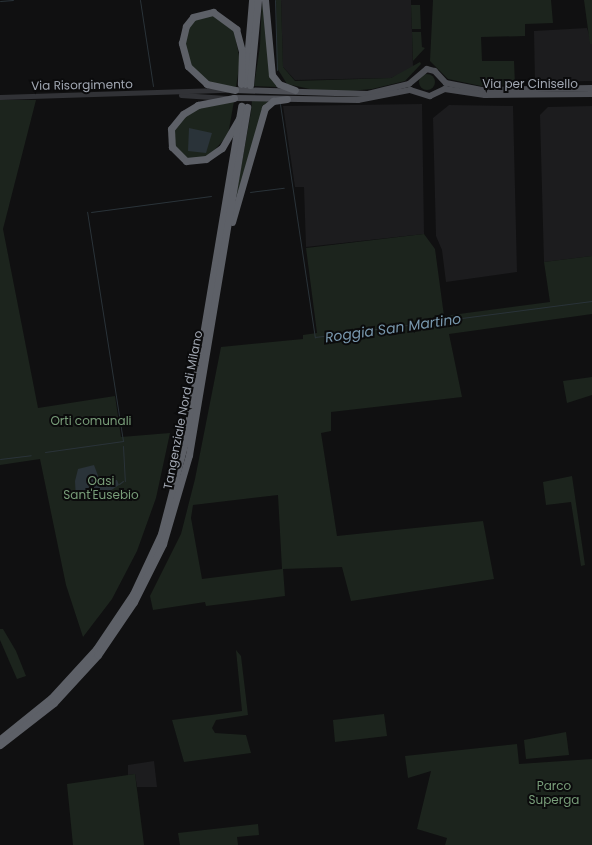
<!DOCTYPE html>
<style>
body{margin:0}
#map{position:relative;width:592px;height:845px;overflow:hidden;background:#101011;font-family:Poppins,sans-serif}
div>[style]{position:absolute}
.built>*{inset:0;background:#1c1c1e}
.green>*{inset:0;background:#1c241d}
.round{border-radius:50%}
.water>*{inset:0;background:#2a3339}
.stream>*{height:1px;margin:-0.5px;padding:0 0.5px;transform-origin:0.5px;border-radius:0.5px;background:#2a3339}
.minor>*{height:4.5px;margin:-2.25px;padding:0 2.25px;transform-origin:2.25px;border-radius:2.25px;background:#313236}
.major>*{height:5.5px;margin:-2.75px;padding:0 2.75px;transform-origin:2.75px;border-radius:2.75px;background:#4d4f55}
.highway>*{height:7px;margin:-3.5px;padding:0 3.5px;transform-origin:3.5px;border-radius:3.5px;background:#5d6067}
span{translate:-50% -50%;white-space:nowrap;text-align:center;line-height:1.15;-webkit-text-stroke:4px #0b0b0c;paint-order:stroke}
.street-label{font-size:12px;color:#a1a7b2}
.park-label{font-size:12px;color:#789d79}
.water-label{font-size:14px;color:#7897ad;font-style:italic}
</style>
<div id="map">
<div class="built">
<i style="clip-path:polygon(281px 0,411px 0,413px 68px,391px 78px,295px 80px,283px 67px)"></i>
<i style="clip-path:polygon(587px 28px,592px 44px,592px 81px,535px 82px,534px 31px)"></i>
<i style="clip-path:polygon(422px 104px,424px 234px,306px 247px,304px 187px,295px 187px,283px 106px)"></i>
<i style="clip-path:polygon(449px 105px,513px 106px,517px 272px,446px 282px,442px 250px,436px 236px,433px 118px)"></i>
<i style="clip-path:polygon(592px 106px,592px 256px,544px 262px,540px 115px,548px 107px)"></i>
<i style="clip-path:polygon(154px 761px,157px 787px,137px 787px,135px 774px,128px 775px,128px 765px)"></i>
</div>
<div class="green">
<i style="clip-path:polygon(262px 0,277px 86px,276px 87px,254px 86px,260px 46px)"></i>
<i style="clip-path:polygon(276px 0,281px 0,283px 67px,295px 81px,391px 78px,420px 62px,421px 64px,405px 81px,372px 89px,328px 93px,287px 84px,277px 68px)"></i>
<i style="clip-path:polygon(433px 0,551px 0,553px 23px,525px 24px,525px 36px,481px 37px,482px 61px,514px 61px,515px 85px,481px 86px,448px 79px,430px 61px)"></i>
<i style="clip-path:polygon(584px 0,592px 0,592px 44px,590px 44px)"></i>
<i style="clip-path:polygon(420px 5px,421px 29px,412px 29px,411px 5px)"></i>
<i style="clip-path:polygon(212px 14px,234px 30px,240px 61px,236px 87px,215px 85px,194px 72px,184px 46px,187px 28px,193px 19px)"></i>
<i style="clip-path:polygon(412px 32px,421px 32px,422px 47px,425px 48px,413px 61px)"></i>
<i class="round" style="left:419px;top:74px;width:16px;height:16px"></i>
<i style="clip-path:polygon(0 100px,36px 100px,3px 229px,38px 408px,115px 396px,121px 437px,170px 433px,156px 498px,137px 551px,112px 599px,83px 637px,66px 585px,40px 459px,0 465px)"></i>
<i style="clip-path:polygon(252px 100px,268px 100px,235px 201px,251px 112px)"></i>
<i style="clip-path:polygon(234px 101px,228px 135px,210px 155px,192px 161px,176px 152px,171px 136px,177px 121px,198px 107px)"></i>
<i style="clip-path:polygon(evenodd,424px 234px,435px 249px,444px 316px,550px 302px,544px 262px,592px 256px,592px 314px,449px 334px,462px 397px,331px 412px,331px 431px,321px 433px,337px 536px,483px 521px,494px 579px,351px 601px,342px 567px,283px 569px,285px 596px,206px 606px,205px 602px,153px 610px,150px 596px,181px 534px,195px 479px,221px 347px,303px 339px,303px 335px,317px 333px,306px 248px,424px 234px,278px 495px,282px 569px,202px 579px,191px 518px,193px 505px,278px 495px)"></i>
<i style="clip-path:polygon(592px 377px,592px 395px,567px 403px,563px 381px)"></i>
<i style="clip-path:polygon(572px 476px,585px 565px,581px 566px,571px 502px,546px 505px,543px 482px)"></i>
<i style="clip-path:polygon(0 629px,3px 629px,16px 651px,26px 676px,17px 679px,0 640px)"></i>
<i style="clip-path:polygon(236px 650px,241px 656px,248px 715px,216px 720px,212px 728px,215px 733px,246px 735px,251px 753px,184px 762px,172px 720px,242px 711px)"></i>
<i style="clip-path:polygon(384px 714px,387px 736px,335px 742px,333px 720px)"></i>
<i style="clip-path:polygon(566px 732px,569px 755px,526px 759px,524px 740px)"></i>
<i style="clip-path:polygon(517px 744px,519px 764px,592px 759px,592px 845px,445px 845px,447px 838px,417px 829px,431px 771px,408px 778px,405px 756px)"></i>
<i style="clip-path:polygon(135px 774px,144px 845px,73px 845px,67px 784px)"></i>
<i style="clip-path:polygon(258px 824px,259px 835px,237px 837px,238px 845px,180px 845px,178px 833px)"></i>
</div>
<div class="water">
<i style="clip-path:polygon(189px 128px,212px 133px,206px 153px,188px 151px)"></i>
<i style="clip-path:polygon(94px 465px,100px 481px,117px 480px,119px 485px,107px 493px,91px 491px,84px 498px,76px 499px,75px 481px,78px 469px)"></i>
</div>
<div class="stream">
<i style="left:140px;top:0;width:87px;rotate:81.4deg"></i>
<i style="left:275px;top:0;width:70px;rotate:88.4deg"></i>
<i style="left:0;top:1px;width:13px;rotate:-4deg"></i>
<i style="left:280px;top:104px;width:236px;rotate:81.5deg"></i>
<i style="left:315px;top:337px;width:279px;rotate:-7.4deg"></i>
<i style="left:250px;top:192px;width:34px;rotate:-7deg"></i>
<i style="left:91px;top:212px;width:121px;rotate:-7.6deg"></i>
<i style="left:123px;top:446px;width:35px;rotate:87deg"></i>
<i style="left:45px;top:452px;width:79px;rotate:-8deg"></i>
<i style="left:123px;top:441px;width:232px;rotate:-98.9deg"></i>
<i style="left:0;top:459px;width:31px;rotate:-7deg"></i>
<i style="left:119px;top:484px;width:5px;rotate:-37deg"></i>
</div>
<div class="minor">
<i style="left:181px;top:95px;width:45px;rotate:3.8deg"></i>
<i style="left:0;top:97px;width:227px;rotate:-1.8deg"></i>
</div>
<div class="major">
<i style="left:235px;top:90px;width:133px;rotate:1.7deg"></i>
<i style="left:368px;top:94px;width:42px;rotate:-13.7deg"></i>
<i style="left:409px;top:84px;width:23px;rotate:-40deg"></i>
<i style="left:427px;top:69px;width:8px;rotate:14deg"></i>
<i style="left:435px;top:71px;width:16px;rotate:47deg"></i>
<i style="left:446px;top:83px;width:36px;rotate:11deg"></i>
<i style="left:481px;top:90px;width:111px;rotate:-1deg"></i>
<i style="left:234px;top:98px;width:124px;rotate:0.9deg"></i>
<i style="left:358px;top:100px;width:53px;rotate:-10.9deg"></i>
<i style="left:410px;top:90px;width:21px;rotate:17deg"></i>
<i style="left:430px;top:96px;width:17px;rotate:-25deg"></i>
<i style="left:445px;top:89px;width:40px;rotate:8.5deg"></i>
<i style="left:485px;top:95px;width:107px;rotate:-0.5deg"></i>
</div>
<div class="highway">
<i style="left:265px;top:0;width:75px;rotate:84.7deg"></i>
<i style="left:272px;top:75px;width:11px;rotate:52deg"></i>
<i style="left:279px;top:84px;width:17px;rotate:21deg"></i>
<i style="left:245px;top:84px;width:84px;rotate:-85.2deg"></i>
<i style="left:250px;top:85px;width:85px;rotate:-84.6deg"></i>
<i style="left:235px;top:90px;width:29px;rotate:-168deg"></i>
<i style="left:207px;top:84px;width:26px;rotate:-137deg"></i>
<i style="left:188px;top:66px;width:24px;rotate:-105deg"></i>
<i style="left:182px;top:43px;width:17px;rotate:-77deg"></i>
<i style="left:186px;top:26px;width:11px;rotate:-52deg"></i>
<i style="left:193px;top:17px;width:21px;rotate:-14deg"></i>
<i style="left:213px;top:12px;width:29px;rotate:36deg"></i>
<i style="left:236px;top:29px;width:24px;rotate:75deg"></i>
<i style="left:242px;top:52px;width:32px;rotate:92deg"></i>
<i style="left:234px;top:98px;width:37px;rotate:169deg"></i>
<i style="left:198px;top:105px;width:17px;rotate:149deg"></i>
<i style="left:183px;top:114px;width:19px;rotate:129deg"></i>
<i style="left:171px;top:129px;width:18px;rotate:87deg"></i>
<i style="left:172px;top:147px;width:20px;rotate:45deg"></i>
<i style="left:186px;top:161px;width:20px;rotate:-6deg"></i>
<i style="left:206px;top:159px;width:19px;rotate:-35deg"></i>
<i style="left:222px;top:148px;width:34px;rotate:-60deg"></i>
<i style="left:232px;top:222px;width:119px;rotate:-73.9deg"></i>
<i style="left:265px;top:108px;width:11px;rotate:-41deg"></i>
<i style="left:273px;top:101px;width:14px;rotate:-8deg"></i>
<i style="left:0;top:739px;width:65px;rotate:-38.8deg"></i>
<i style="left:51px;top:698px;width:67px;rotate:-47.4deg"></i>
<i style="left:96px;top:649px;width:66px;rotate:-56.1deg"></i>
<i style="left:133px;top:594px;width:66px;rotate:-65deg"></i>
<i style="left:161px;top:534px;width:95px;rotate:-75.4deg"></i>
<i style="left:185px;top:442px;width:341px;rotate:-80.5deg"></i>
<i style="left:0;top:745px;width:68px;rotate:-37.9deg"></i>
<i style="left:54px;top:703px;width:65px;rotate:-47.5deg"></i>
<i style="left:98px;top:655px;width:64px;rotate:-55.8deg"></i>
<i style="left:134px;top:602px;width:65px;rotate:-63.4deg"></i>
<i style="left:163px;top:544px;width:93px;rotate:-73.7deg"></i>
<i style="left:189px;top:455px;width:353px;rotate:-80.5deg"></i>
</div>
<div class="street-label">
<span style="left:530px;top:84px">Via per Cinisello</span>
<span style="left:82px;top:85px;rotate:-1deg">Via Risorgimento</span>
<span style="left:183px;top:410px;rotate:-79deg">Tangenziale Nord di Milano</span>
</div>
<div class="park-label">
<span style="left:91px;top:421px">Orti comunali</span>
<span style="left:101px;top:488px">Oasi<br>Sant'Eusebio</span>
<span style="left:554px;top:793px">Parco<br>Superga</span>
</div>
<div class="water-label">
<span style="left:393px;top:328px;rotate:-8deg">Roggia San Martino</span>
</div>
</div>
